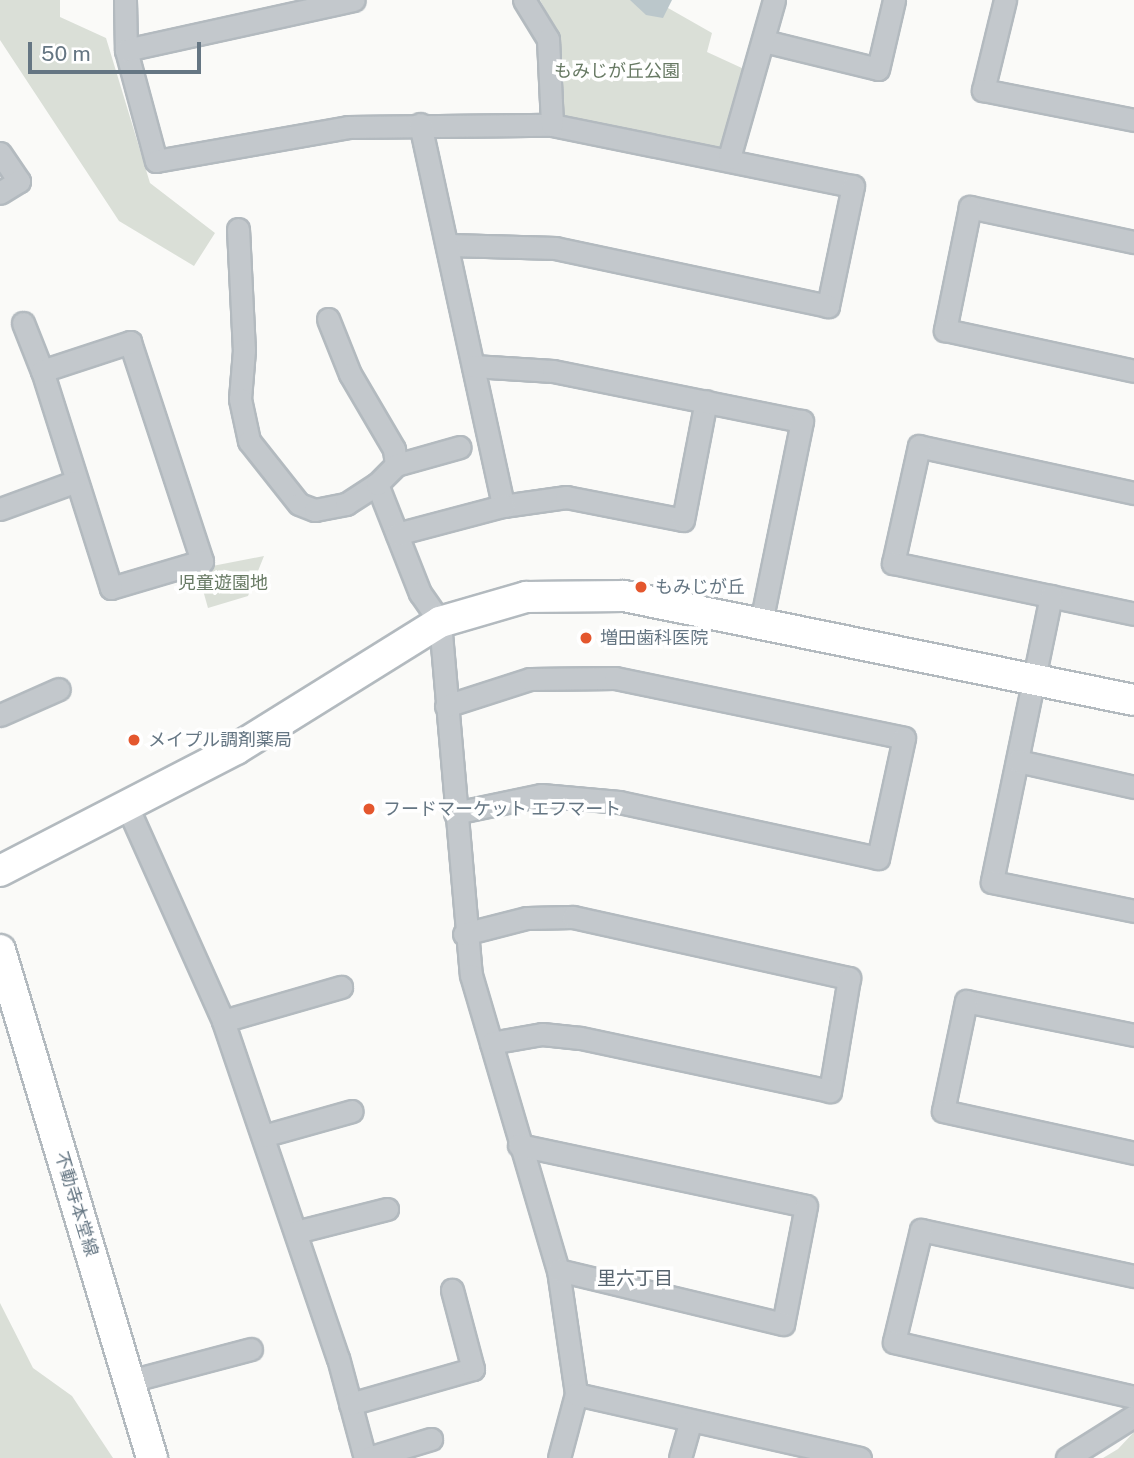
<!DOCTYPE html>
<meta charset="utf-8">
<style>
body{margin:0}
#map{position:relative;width:1134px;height:1458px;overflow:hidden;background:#fafaf8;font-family:"Public Sans","Noto Sans JP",sans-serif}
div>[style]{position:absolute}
.green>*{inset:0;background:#dadfd7}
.water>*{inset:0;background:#bbc7cb}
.roads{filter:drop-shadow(2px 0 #b3babf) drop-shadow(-2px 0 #b3babf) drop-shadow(0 2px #b3babf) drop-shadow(0 -2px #b3babf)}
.street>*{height:21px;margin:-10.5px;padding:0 10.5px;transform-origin:10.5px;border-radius:10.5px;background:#c3c8cc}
.secondary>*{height:30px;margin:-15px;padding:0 15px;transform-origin:15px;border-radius:15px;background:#fff}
.dots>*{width:19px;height:19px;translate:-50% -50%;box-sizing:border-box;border:4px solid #fff;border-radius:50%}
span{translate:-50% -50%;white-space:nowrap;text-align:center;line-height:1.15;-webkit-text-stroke:7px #fff;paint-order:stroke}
.park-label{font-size:18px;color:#687a64}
.poi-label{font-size:18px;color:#657683}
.left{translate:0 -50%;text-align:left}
.street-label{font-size:18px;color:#657683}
.neighbourhood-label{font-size:19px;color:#57646e}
.scale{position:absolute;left:28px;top:42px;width:173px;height:32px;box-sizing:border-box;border:4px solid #657683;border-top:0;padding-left:9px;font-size:21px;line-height:24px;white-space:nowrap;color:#657683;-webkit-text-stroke:5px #fff;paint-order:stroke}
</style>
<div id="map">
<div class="green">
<i style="clip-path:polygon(0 0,60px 0,60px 17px,106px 38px,150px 183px,215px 233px,194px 266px,119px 221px,0 40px)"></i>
<i style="clip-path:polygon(540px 0,654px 0,712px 33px,707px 52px,744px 69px,723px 149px,562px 116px,559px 35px)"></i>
<i style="clip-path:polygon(264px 556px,248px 596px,208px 608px,197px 569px)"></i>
<i style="clip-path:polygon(0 1303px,33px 1368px,72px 1396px,113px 1458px,0 1458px)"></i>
<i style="clip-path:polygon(1134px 1432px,1134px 1458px,1103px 1458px,1118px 1449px)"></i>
</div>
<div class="water">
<i style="clip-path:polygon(630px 0,672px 0,663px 18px,646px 15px)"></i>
</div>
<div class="roads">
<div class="street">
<i style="left:125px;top:0;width:50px;rotate:88.9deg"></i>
<i style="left:126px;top:50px;width:115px;rotate:74.9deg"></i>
<i style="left:156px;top:161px;width:195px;rotate:-10deg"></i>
<i style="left:348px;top:127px;width:204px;rotate:-0.6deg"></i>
<i style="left:552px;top:125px;width:307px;rotate:11.5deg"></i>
<i style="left:853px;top:186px;width:123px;rotate:101.8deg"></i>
<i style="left:828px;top:306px;width:278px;rotate:-168deg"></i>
<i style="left:556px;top:248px;width:106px;rotate:-178.4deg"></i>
<i style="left:524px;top:0;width:46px;rotate:58.4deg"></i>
<i style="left:548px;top:39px;width:86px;rotate:87.3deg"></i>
<i style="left:1005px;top:0;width:93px;rotate:103.7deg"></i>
<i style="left:983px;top:90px;width:154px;rotate:11.2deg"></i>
<i style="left:764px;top:41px;width:117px;rotate:13.8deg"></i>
<i style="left:878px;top:69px;width:71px;rotate:-76.9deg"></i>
<i style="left:126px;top:50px;width:233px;rotate:-12.4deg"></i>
<i style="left:420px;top:124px;width:391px;rotate:77.7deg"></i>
<i style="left:503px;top:506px;width:64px;rotate:-8.1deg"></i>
<i style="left:566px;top:497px;width:119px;rotate:11.1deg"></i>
<i style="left:683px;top:520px;width:121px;rotate:-79.1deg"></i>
<i style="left:0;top:153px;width:34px;rotate:56deg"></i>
<i style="left:19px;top:181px;width:22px;rotate:148deg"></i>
<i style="left:729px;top:158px;width:164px;rotate:-74.1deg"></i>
<i style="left:238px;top:229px;width:121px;rotate:87.2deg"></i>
<i style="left:244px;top:350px;width:49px;rotate:94.7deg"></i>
<i style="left:240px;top:399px;width:43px;rotate:77.9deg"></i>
<i style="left:249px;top:441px;width:80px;rotate:51.6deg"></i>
<i style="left:299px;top:504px;width:17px;rotate:21deg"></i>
<i style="left:315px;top:510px;width:32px;rotate:-11deg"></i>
<i style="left:346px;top:504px;width:37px;rotate:-33deg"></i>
<i style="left:377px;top:484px;width:117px;rotate:68.5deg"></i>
<i style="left:420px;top:593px;width:35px;rotate:55deg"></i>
<i style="left:440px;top:622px;width:354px;rotate:85deg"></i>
<i style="left:471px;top:975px;width:308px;rotate:73.6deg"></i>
<i style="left:558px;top:1270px;width:125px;rotate:81.7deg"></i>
<i style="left:576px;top:1394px;width:66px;rotate:104.9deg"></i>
<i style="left:1134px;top:242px;width:168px;rotate:-168deg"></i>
<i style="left:970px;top:207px;width:126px;rotate:101.5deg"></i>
<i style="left:945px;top:330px;width:193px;rotate:12.2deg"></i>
<i style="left:328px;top:319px;width:59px;rotate:68.2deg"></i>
<i style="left:350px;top:374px;width:87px;rotate:59.6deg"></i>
<i style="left:394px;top:449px;width:16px;rotate:83deg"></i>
<i style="left:396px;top:465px;width:27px;rotate:135deg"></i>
<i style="left:23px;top:323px;width:52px;rotate:68.4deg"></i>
<i style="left:130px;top:342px;width:231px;rotate:71.8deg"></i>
<i style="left:202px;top:561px;width:95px;rotate:163.5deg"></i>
<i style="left:111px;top:588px;width:228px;rotate:-107.6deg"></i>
<i style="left:42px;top:371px;width:93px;rotate:-18.2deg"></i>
<i style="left:473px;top:366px;width:80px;rotate:3.6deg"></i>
<i style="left:553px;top:371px;width:254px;rotate:11.4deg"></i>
<i style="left:802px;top:421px;width:205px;rotate:101.5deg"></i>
<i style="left:396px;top:465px;width:66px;rotate:-15.7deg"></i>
<i style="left:1134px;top:493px;width:220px;rotate:-167.7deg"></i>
<i style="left:919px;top:446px;width:120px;rotate:102.5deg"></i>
<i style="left:893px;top:563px;width:246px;rotate:11.9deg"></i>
<i style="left:0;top:509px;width:79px;rotate:-20deg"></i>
<i style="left:397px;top:534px;width:110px;rotate:-14.8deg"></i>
<i style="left:1051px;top:596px;width:292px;rotate:101.7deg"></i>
<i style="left:992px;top:882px;width:145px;rotate:11.5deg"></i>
<i style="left:446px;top:706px;width:88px;rotate:-17.8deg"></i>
<i style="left:530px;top:679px;width:85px;rotate:-0.7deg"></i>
<i style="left:615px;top:678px;width:295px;rotate:11.7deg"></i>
<i style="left:904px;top:738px;width:123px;rotate:102.2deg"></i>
<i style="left:878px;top:858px;width:265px;rotate:-167.8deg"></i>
<i style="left:619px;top:802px;width:78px;rotate:-174.9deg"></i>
<i style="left:541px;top:795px;width:88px;rotate:168.2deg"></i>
<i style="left:0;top:715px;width:64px;rotate:-23.8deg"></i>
<i style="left:1018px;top:761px;width:119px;rotate:12.6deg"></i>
<i style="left:127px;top:806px;width:235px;rotate:65.9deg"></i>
<i style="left:223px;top:1021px;width:356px;rotate:71.2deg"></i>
<i style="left:338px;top:1358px;width:104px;rotate:74.9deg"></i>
<i style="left:464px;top:934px;width:65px;rotate:-14.3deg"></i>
<i style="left:527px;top:918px;width:46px;rotate:-1.2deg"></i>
<i style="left:573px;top:917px;width:283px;rotate:12.5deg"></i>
<i style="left:849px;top:978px;width:115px;rotate:99.5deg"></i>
<i style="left:830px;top:1091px;width:256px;rotate:-168deg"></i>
<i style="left:580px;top:1038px;width:38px;rotate:-174deg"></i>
<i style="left:542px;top:1034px;width:52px;rotate:170deg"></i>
<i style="left:223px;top:1021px;width:123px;rotate:-16.1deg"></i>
<i style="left:1134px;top:1035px;width:171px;rotate:-168.6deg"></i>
<i style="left:966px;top:1001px;width:112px;rotate:101.8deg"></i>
<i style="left:943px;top:1111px;width:196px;rotate:12.4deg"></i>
<i style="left:263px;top:1136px;width:92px;rotate:-15.7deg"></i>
<i style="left:519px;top:1145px;width:293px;rotate:12deg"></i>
<i style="left:806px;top:1206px;width:120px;rotate:101deg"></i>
<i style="left:783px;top:1324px;width:231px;rotate:-166.5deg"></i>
<i style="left:296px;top:1232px;width:94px;rotate:-14.2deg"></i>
<i style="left:1134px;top:1276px;width:218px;rotate:-167.8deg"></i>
<i style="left:921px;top:1230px;width:115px;rotate:103.6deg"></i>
<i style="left:894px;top:1342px;width:246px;rotate:12.9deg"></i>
<i style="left:130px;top:1381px;width:125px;rotate:-14.8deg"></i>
<i style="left:576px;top:1394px;width:291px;rotate:12.7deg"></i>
<i style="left:350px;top:1404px;width:128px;rotate:-15.9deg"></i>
<i style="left:473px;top:1369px;width:82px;rotate:-104.9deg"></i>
<i style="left:368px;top:1458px;width:66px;rotate:-16.8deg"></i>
<i style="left:680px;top:1458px;width:37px;rotate:-74deg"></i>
<i style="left:1067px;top:1458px;width:79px;rotate:-32.1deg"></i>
</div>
<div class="secondary">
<i style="left:0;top:871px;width:266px;rotate:-27.3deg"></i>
<i style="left:236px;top:749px;width:240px;rotate:-31.9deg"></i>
<i style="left:440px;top:622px;width:90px;rotate:-16.2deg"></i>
<i style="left:526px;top:597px;width:98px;rotate:-0.6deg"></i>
<i style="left:624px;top:596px;width:520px;rotate:11.53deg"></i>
<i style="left:0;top:950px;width:530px;rotate:73.34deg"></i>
</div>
</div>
<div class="dots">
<i style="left:641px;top:587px;background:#e4572e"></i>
<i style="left:586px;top:638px;background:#e4572e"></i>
<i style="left:134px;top:740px;background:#e4572e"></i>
<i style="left:369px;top:809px;background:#e4572e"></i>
</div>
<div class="park-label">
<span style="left:617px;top:71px">もみじが丘公園</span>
<span style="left:223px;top:583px">児童遊園地</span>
</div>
<div class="poi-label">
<span class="left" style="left:655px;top:587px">もみじが丘</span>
<span class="left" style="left:600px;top:638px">増田歯科医院</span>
<span class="left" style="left:148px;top:740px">メイプル調剤薬局</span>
<span class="left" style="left:383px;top:809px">フードマーケット エフマート</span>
</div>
<div class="street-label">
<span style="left:76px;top:1204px;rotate:73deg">不動寺本堂線</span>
</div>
<div class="neighbourhood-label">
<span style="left:635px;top:1279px">里六丁目</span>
</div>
<div class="scale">50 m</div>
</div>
